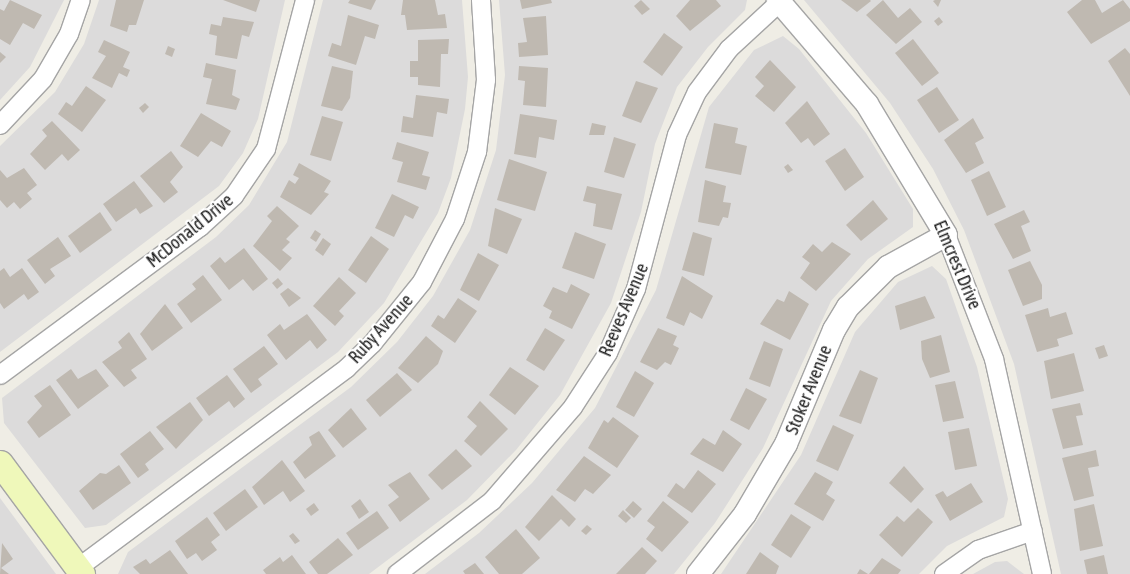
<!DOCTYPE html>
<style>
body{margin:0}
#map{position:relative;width:1130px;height:574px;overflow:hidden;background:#efede5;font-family:"Asap Condensed",sans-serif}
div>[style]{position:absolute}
.residential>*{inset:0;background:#dcdbdb}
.building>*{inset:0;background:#bfb9b1}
.roads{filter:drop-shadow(1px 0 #a5a5a5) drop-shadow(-1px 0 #a5a5a5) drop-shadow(0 1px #a5a5a5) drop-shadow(0 -1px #a5a5a5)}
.minor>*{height:18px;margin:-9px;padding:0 9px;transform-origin:9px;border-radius:9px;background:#fff}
.tertiary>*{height:22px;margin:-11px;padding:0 11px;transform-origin:11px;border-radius:11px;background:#fff}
.secondary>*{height:25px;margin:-12.5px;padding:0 12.5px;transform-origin:12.5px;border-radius:12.5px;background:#eff8ba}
span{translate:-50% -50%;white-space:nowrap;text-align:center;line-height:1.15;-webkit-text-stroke:4.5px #fff;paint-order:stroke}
.street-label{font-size:18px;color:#1e1e1e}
</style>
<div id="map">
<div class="residential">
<i style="clip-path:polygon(0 0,64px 0,30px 67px,0 100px)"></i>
<i style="clip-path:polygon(99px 0,285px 0,258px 119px,243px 153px,219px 186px,0 352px,0 146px,55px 92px,84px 44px)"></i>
<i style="clip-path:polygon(323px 0,462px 0,468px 77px,465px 109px,451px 178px,438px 213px,384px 303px,338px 352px,106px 525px,85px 528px,4px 423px,2px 398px,216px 237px,249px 205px,287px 142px)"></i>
<i style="clip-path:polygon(499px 0,747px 0,745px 10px,708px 47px,677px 87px,655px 144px,641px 212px,611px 303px,560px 395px,516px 450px,467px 500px,369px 574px,118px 574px,128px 552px,351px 387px,397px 342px,433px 296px,470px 230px,496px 150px,505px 75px)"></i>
<i style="clip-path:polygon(804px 0,1130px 0,1130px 574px,1061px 574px,1014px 364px,964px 230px,933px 169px,890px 103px)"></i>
<i style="clip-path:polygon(783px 36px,799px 49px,866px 133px,913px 209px,913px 227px,868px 259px,831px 301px,763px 448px,715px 523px,674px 574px,425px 574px,479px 533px,532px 483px,595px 408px,656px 290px,709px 107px,754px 50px)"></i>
<i style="clip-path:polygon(932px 266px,946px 279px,977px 367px,1008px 499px,1004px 517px,947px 546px,919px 574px,721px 574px,801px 455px,855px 332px,898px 282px)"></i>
<i style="clip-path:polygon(0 498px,56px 574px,0 574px)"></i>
<i style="clip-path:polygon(1007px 561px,1024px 574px,973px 574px,995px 562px)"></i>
</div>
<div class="building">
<i style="clip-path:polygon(10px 0,42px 15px,34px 29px,23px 23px,10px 45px,0 39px,0 9px,4px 11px)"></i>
<i style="clip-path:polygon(116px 0,144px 0,136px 25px,129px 25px,127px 32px,110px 26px)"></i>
<i style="clip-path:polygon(223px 0,260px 0,256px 12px)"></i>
<i style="clip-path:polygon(350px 0,376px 0,371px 10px,348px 3px)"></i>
<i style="clip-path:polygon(403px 0,435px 0,438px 15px,445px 14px,447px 28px,407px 30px,405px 15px,401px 15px)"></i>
<i style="clip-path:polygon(520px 0,551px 0,552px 3px,522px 9px)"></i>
<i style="clip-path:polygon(641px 0,650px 9px,642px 15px,634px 6px)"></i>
<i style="clip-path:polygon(690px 0,716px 0,721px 6px,690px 31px,676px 16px)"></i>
<i style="clip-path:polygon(841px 0,870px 0,871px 1px,857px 12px)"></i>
<i style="clip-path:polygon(883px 0,898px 18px,910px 8px,922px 22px,896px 44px,866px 15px)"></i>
<i style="clip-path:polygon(941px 0,938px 7px,933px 1px,935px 0)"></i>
<i style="clip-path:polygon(1082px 0,1095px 0,1102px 13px,1123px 0,1130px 9px,1130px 21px,1091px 44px,1067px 12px)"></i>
<i style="clip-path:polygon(348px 15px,379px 25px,375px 39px,365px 36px,356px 65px,328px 56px,332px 43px,341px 46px)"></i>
<i style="clip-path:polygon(546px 16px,548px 55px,519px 57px,518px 43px,527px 42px,523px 18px)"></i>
<i style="clip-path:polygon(223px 17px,254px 22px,249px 37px,242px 35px,237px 59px,215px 55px,217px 36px,209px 34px,211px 24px,221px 26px)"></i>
<i style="clip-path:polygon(939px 17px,943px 22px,938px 26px,934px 21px)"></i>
<i style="clip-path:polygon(664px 33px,683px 47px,662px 76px,643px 62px)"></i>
<i style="clip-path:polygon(449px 39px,448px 54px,441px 54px,440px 87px,418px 85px,418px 77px,410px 77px,410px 61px,418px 61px,418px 40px)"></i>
<i style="clip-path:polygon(913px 39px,939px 73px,922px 86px,895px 53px)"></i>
<i style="clip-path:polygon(104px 40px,130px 52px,123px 67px,130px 70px,127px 77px,119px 73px,112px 88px,92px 78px,106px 56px,98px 52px)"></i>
<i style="clip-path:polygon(168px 46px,175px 49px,172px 57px,165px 54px)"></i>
<i style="clip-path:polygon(1125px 48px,1130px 54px,1130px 96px,1108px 61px)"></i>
<i style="clip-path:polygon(0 52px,6px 57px,0 63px)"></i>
<i style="clip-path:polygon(770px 60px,796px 87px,774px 112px,755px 96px,764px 86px,755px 77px)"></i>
<i style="clip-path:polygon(206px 63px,236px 70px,232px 95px,240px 99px,236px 110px,206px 104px,212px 79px,203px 77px)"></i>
<i style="clip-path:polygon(332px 66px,353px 71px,350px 98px,342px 111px,321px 106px)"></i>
<i style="clip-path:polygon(519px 66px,548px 68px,546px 107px,523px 105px,525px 81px,518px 80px)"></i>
<i style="clip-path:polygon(636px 81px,658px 88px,641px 123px,622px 116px)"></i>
<i style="clip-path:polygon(86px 86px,106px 100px,82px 132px,58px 114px,66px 102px,72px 106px)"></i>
<i style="clip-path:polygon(937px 87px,959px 120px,939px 133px,917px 100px)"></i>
<i style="clip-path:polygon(416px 95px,449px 99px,447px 114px,437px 112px,433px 137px,401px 132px,403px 116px,413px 118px)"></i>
<i style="clip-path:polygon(807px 101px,830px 134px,814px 146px,808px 138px,801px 143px,785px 123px)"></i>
<i style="clip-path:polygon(145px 103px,149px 107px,143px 113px,139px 108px)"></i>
<i style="clip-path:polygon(201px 113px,231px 131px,222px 147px,211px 141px,198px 157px,180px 146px)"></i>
<i style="clip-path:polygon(520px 114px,557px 120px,554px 140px,539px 137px,536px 158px,514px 154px)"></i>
<i style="clip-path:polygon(322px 116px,343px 122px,331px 161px,310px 155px)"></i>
<i style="clip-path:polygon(973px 118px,984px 138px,975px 143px,984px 163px,966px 173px,944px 140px)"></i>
<i style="clip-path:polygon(52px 121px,80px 150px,68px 161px,62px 154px,45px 170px,30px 154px,47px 136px,42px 130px)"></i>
<i style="clip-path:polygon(592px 123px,606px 126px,604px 135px,589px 135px)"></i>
<i style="clip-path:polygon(714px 123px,738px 128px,735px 143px,747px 146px,741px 175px,705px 168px)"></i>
<i style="clip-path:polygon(614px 137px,636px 144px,624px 178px,604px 172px)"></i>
<i style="clip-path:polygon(397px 142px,429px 152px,422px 175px,430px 177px,426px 190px,397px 182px,403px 162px,392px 159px)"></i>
<i style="clip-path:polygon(845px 148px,864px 177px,845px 191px,825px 161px)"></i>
<i style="clip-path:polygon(171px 151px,183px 167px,170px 182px,178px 192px,164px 203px,140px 176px)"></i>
<i style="clip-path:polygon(509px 159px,547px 172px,535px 211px,497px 200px)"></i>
<i style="clip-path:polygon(299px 163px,331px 181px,324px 192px,329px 194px,311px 215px,280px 197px,289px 180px,295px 184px,299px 178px,293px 175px)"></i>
<i style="clip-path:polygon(788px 164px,793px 170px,788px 173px,784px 167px)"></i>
<i style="clip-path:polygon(24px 168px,37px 185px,27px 193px,32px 199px,20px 209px,14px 202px,7px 208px,0 200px,0 170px,7px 178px)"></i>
<i style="clip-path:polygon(989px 171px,1006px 207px,987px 216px,971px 180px)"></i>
<i style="clip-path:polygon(705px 180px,726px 186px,723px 202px,731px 203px,728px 218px,723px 217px,719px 226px,698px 222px)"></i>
<i style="clip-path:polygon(134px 181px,153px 206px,140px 214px,136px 208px,116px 222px,103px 204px)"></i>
<i style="clip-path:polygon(587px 186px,622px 194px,612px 230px,593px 226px,596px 204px,583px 201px)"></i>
<i style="clip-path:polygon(392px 194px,419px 207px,413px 219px,405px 215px,394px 237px,375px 228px)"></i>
<i style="clip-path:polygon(873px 200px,888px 219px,861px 241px,846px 225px)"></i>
<i style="clip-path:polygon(277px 206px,299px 226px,286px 239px,290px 242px,282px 250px,292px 258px,280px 271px,253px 246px,272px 221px,267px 216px)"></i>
<i style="clip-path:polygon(495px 208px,522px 219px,507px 254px,488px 246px)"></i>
<i style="clip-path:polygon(1024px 210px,1030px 222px,1021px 226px,1031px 251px,1013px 259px,994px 224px)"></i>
<i style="clip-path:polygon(100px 212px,112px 230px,80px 253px,68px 236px)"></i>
<i style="clip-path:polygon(315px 230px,321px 234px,316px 242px,310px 238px)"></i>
<i style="clip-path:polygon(575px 232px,606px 244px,594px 279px,562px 268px)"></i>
<i style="clip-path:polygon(693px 232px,712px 238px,704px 276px,682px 270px)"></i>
<i style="clip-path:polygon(371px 236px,389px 249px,366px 283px,348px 270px)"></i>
<i style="clip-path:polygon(58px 237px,71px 256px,50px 269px,55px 276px,45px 284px,27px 260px)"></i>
<i style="clip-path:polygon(323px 238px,331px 244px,323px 256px,315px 250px)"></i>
<i style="clip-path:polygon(832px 242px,851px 254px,816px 291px,800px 278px,810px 263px,802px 257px,813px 244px,822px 252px)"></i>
<i style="clip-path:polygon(244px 248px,268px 279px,253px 291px,243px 279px,229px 290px,210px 266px,220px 257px,225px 263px)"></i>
<i style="clip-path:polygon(478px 253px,499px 265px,479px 301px,460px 290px)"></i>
<i style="clip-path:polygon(1030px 261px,1042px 285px,1042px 299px,1023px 306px,1008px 270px)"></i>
<i style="clip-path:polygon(4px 268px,10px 277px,22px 268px,39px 292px,28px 300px,24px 294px,4px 309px,0 303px,0 271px)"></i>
<i style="clip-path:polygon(203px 275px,222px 300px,191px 323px,177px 304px,196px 289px,192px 284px)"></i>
<i style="clip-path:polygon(682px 276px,713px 296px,702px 319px,690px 312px,684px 326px,666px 318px)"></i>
<i style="clip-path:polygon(339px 277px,356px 293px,339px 311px,344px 316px,335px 326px,313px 306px)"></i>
<i style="clip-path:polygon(278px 278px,283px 284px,277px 289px,272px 283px)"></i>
<i style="clip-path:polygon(571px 284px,590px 294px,572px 329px,549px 318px,552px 311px,543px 306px,553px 287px,567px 293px)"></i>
<i style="clip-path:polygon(288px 288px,301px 298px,289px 307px,280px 294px)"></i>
<i style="clip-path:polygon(789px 291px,809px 304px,790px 340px,760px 324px,777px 299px,784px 302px)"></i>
<i style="clip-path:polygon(925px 296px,935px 318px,900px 330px,895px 306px)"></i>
<i style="clip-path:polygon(458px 298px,477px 311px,455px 343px,431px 326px,438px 315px,444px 319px)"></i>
<i style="clip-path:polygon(165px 304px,183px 328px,152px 351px,140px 334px)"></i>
<i style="clip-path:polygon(1048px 308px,1050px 317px,1066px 312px,1073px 334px,1057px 339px,1059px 346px,1037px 352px,1025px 315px)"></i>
<i style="clip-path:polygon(307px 314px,327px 340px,317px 349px,310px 340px,286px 360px,267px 335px,280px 324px,284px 330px)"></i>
<i style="clip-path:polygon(545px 328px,565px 340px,544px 371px,526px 360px)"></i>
<i style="clip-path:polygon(658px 328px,677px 336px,673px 345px,679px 348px,671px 365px,665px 362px,657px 370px,640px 362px)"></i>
<i style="clip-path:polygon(129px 332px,147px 359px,131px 370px,137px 378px,124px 387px,102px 362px,122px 348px,118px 342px)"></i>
<i style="clip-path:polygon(941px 335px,950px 372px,930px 378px,922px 359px,921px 341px)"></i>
<i style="clip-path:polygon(426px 336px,443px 351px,438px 364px,418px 383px,398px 368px)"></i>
<i style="clip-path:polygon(764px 341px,783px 349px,770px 387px,749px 379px)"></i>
<i style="clip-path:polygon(1104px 345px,1108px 356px,1099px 359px,1095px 348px)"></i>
<i style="clip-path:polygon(264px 346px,278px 364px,258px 379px,262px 385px,251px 393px,233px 369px)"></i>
<i style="clip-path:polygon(1074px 353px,1084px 391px,1051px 399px,1044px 361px)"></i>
<i style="clip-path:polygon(510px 367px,539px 386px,515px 415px,489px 395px)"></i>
<i style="clip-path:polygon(71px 369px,78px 379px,96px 369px,109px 386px,78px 409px,56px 380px)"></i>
<i style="clip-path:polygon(860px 370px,878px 378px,861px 424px,839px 416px)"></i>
<i style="clip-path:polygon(635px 371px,654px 383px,634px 417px,616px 407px)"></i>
<i style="clip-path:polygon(397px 373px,412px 390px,380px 417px,366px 400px)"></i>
<i style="clip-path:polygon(227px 375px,245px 399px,234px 408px,229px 401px,209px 416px,196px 398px)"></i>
<i style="clip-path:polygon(955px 381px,964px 418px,943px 422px,935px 385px)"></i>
<i style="clip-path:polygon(50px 385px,71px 415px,39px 438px,27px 422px,42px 406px,34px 396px)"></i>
<i style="clip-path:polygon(746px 388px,767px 399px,749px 430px,730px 420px)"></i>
<i style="clip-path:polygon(480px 401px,508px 429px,481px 456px,464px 441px,477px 426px,467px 417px)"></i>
<i style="clip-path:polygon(190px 402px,203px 420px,176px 449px,156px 427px)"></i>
<i style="clip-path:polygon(1080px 403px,1083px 415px,1076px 416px,1083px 445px,1063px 449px,1052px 409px)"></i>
<i style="clip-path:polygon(351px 408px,367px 429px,343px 448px,328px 430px)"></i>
<i style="clip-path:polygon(613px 417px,639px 436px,617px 468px,588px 448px,604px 420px,608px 423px)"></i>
<i style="clip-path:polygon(833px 425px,854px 435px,838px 471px,816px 461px)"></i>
<i style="clip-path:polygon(969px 428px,977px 466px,955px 470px,948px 432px)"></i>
<i style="clip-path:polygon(723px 430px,742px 444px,723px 472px,690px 454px,703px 438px,715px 445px)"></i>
<i style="clip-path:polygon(150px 431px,164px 449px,145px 464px,149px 470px,138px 478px,120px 454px)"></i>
<i style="clip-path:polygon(319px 431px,336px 456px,305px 479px,293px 462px,312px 445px,309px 437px)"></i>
<i style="clip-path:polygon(456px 449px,472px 466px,442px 490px,428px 475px)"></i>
<i style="clip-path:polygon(1096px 450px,1099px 466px,1088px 468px,1094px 496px,1074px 501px,1062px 458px)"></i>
<i style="clip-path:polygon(584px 456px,611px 475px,593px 494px,585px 489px,575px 502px,556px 490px)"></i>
<i style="clip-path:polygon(282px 460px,305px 491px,290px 502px,283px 491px,264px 505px,252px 487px)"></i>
<i style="clip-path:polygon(119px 465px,131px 483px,93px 510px,79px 491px,100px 473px,106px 474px)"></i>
<i style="clip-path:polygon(904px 466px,924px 489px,911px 503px,889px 483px)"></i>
<i style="clip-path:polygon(698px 470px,716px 484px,692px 513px,667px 496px,676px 483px,684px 489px)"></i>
<i style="clip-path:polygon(410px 472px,430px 499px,400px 522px,388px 505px,399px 497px,388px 485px)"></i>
<i style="clip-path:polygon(815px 472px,833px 482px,826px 494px,835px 500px,823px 521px,794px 504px)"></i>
<i style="clip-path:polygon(971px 483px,983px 502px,950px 521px,935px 495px,943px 491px,947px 497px)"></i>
<i style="clip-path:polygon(245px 489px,258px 507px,226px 531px,213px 513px)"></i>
<i style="clip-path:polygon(552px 495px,576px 519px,569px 527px,561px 519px,539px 541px,525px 527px)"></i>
<i style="clip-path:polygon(360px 499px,369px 512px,359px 519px,351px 506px)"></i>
<i style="clip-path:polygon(633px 501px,642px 509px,634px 518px,625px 510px)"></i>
<i style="clip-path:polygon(663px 501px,689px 522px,662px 552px,646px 539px,655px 527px,647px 521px)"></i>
<i style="clip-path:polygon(314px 503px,319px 510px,311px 516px,306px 509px)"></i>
<i style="clip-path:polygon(1094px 504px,1103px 546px,1080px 551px,1074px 509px)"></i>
<i style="clip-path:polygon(918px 508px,933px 522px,902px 557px,879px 535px,897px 516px,904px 522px)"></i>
<i style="clip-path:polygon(623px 510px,631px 518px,626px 523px,618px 516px)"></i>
<i style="clip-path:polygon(377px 511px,389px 528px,358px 550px,346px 533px)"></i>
<i style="clip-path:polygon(791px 514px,811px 527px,791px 558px,771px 545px)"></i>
<i style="clip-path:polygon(207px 517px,220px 535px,211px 542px,217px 550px,202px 561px,196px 553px,187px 559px,175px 541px)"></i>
<i style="clip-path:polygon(587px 525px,592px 529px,586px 535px,581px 531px)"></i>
<i style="clip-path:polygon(516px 529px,540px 558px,522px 574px,499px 574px,485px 557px)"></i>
<i style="clip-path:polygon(293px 533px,300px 541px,295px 544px,289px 536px)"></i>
<i style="clip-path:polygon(338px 538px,353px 555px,327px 574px,318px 574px,309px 562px)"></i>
<i style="clip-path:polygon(2px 543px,13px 559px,1px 568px,9px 574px,0 574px)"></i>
<i style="clip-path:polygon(642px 547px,657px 561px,645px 574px,616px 574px)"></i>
<i style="clip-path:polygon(170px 550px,188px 574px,140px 574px,133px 567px,146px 559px,150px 564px)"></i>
<i style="clip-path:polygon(760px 552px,779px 566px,776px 574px,746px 574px)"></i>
<i style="clip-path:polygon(292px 555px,306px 574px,266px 574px,263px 570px,280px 557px,283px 562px)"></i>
<i style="clip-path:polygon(1104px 555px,1108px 574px,1087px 574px,1084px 560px)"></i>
<i style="clip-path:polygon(882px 558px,901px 570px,898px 574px,869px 574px)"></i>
<i style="clip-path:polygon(475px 563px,484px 574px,465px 574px,463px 571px)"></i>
<i style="clip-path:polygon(860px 569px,868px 574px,857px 574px)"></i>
</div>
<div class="roads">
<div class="minor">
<i style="left:0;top:125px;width:63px;rotate:-46.9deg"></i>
<i style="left:43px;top:79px;width:52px;rotate:-60deg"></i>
<i style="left:69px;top:34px;width:36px;rotate:-71deg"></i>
<i style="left:946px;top:235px;width:133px;rotate:68.8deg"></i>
<i style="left:994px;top:359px;width:220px;rotate:77.4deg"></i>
<i style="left:0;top:375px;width:249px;rotate:-36.5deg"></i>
<i style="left:200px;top:227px;width:46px;rotate:-42.4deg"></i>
<i style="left:234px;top:196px;width:57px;rotate:-55.8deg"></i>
<i style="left:266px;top:149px;width:154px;rotate:-75.3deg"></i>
<i style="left:78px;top:568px;width:335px;rotate:-36.6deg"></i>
<i style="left:347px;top:368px;width:35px;rotate:-44deg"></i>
<i style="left:372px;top:344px;width:80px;rotate:-51.1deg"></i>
<i style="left:422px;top:282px;width:71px;rotate:-62.4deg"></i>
<i style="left:455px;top:219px;width:71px;rotate:-71.8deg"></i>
<i style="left:477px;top:152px;width:73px;rotate:-82.9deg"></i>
<i style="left:486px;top:80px;width:80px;rotate:-93.6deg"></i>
<i style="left:397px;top:574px;width:120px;rotate:-37.5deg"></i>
<i style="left:492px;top:501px;width:124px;rotate:-49.2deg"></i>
<i style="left:573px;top:407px;width:64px;rotate:-57.1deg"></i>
<i style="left:608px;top:353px;width:70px;rotate:-66.4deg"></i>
<i style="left:636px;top:289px;width:159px;rotate:-75.1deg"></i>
<i style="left:677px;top:135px;width:47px;rotate:-65.1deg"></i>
<i style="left:697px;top:92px;width:54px;rotate:-53.3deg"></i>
<i style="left:729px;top:49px;width:69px;rotate:-42.7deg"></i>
<i style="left:944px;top:574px;width:42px;rotate:-35.2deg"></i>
<i style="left:978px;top:550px;width:58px;rotate:-19.1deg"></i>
</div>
<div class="tertiary">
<i style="left:698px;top:574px;width:76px;rotate:-51.9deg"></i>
<i style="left:745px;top:514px;width:81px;rotate:-59.6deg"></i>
<i style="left:786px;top:444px;width:124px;rotate:-67.2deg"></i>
<i style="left:834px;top:330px;width:27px;rotate:-59deg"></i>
<i style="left:848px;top:307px;width:57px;rotate:-45deg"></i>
<i style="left:888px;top:267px;width:66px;rotate:-28.9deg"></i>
<i style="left:946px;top:235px;width:153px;rotate:-121.1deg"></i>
<i style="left:867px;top:104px;width:137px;rotate:-130.6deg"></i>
</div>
<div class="secondary">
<i style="left:0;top:463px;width:138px;rotate:53.5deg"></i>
</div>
</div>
<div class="street-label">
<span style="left:190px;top:231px;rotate:-39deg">McDonald Drive</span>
<span style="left:957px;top:265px;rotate:67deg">Elmcrest Drive</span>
<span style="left:624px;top:310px;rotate:-67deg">Reeves Avenue</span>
<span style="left:381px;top:329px;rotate:-48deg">Ruby Avenue</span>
<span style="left:809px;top:390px;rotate:-68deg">Stoker Avenue</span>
</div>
</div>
